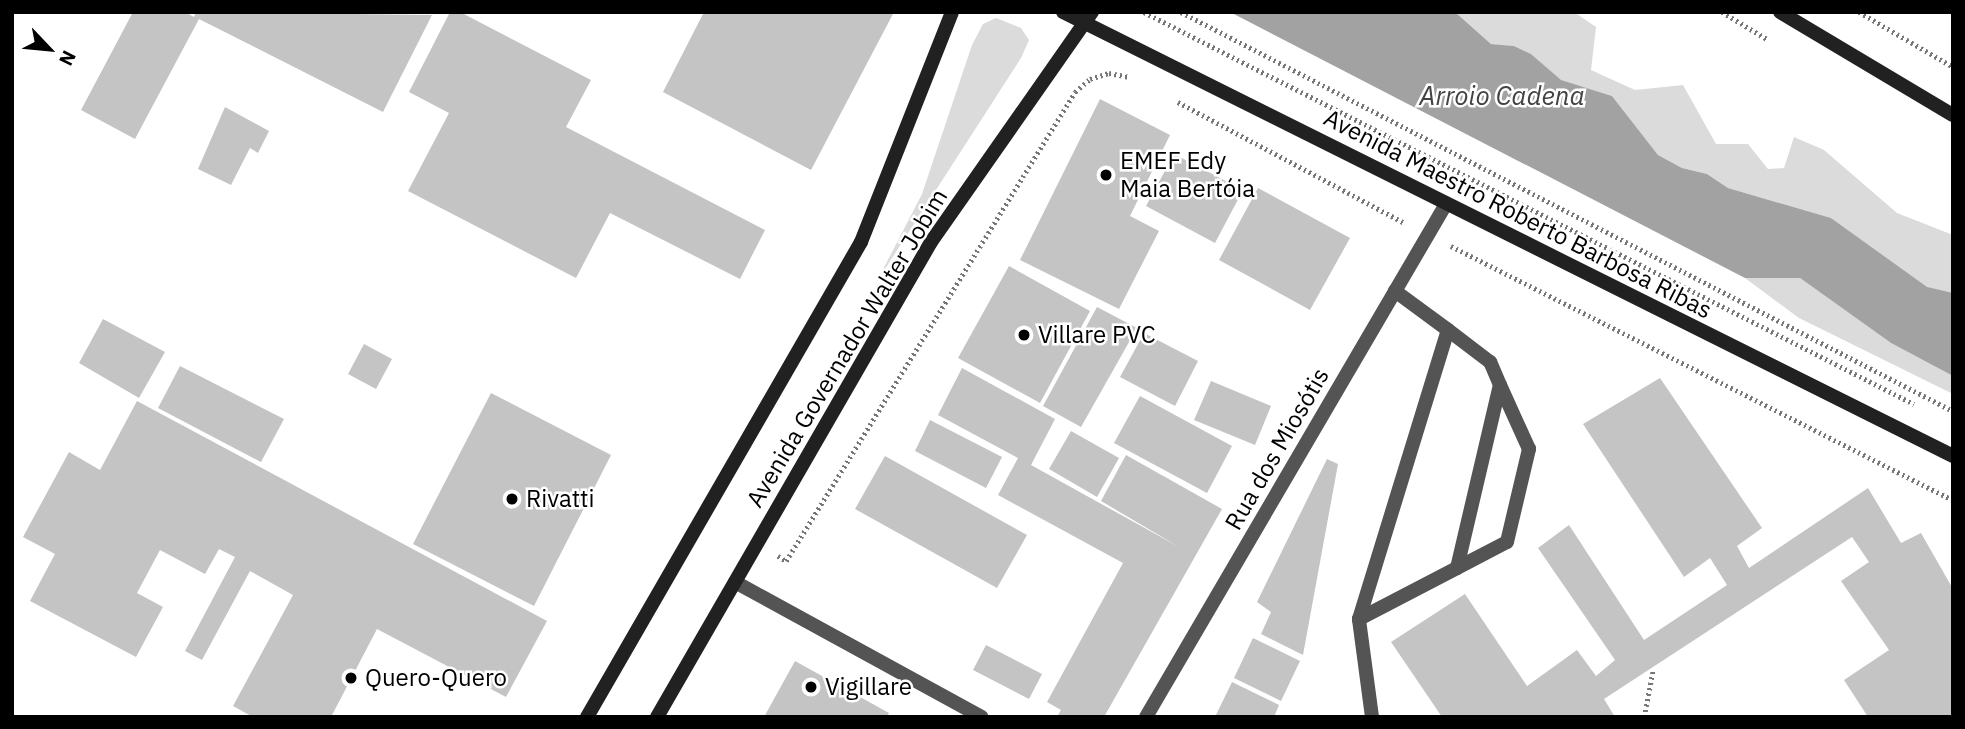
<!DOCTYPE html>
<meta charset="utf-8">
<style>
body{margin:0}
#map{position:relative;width:1965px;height:729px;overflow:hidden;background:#fff;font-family:"IBM Plex Sans",sans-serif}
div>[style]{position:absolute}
.green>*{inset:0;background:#dbdbdb}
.water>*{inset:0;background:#a2a2a2}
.building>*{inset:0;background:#c4c4c4}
.path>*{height:4.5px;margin-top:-2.25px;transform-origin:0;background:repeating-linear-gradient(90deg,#767676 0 2px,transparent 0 5.5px)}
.lane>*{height:14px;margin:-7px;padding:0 7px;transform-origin:7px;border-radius:7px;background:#545454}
.street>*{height:14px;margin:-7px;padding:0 7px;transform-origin:7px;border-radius:7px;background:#545454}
.secondary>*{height:14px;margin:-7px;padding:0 7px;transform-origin:7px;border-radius:7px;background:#212121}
.dots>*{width:19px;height:19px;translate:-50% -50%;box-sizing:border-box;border:4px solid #fff;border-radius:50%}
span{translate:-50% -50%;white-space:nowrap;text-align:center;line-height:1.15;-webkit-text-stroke:5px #fff;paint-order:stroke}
.poi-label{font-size:24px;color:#000}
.left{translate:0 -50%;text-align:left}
.street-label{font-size:24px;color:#000}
.water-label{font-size:26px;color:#434343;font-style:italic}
.frame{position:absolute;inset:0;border:14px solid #000;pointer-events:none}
.north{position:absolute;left:14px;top:14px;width:70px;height:70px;-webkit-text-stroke:5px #fff;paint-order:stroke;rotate:116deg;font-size:19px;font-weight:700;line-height:28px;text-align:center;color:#000}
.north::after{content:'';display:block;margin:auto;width:24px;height:32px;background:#000;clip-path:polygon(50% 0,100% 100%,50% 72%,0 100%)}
</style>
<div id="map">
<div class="green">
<i style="clip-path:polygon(1455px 12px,1574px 12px,1596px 27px,1591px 70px,1635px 90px,1683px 85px,1716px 144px,1748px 144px,1768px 169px,1784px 168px,1794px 137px,1824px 150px,1897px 213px,1953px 235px,1953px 293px,1927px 288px,1831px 218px,1728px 188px,1707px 174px,1682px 168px,1658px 155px,1612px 96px,1560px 80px,1531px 54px,1514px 46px,1491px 44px)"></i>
<i style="clip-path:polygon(996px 18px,1021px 28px,1029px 40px,1021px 58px,876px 283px,922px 194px,972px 45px,983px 24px)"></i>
<i style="clip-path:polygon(1745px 278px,1800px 278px,1891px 343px,1953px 376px,1953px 394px,1799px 318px)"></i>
</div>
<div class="water">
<i style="clip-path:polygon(1230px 12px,1455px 12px,1491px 44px,1514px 46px,1531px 54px,1561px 80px,1612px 96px,1658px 155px,1682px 168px,1707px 174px,1728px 188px,1831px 218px,1927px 287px,1953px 293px,1953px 376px,1891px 343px,1800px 278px,1745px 278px)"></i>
</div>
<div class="building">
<i style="clip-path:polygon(133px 12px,185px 12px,194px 17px,196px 12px,432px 15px,383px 112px,199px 19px,135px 139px,81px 110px)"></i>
<i style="clip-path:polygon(450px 12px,460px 12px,591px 80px,566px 127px,765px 230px,740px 279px,610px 213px,576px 278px,408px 191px,449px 113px,409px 92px)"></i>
<i style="clip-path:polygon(704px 12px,894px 12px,811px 170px,663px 92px)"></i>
<i style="clip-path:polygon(1100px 99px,1170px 135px,1130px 216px,1159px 231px,1119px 309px,1020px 260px)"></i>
<i style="clip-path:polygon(225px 107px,269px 131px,258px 153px,250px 148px,231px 185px,198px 169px)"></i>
<i style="clip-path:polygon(1174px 154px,1243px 190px,1215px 243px,1146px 206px)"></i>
<i style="clip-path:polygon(1258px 188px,1350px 238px,1310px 310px,1219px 260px)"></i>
<i style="clip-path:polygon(1009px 266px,1090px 311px,1040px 403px,958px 358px)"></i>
<i style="clip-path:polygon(1097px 307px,1137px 328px,1081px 427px,1043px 406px)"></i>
<i style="clip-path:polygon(103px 319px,165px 352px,139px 398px,79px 363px)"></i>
<i style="clip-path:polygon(1144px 333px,1198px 361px,1175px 406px,1120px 377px)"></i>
<i style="clip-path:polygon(364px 344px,392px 359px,376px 389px,348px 374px)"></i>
<i style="clip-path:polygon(180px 366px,284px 419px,261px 462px,158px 408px)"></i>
<i style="clip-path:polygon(962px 368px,1055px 419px,1031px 465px,1179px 547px,1101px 501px,1126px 455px,1222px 509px,1104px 717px,1057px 717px,1061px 710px,1047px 702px,1123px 563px,998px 495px,1018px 458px,938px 415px)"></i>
<i style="clip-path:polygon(1660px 378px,1762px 528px,1737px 546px,1749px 568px,1868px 488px,1901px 543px,1921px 533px,1953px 589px,1953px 713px,1947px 717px,1868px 717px,1844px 680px,1889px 650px,1841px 581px,1869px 562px,1852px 537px,1604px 699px,1615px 717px,1442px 717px,1391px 642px,1465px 594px,1527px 686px,1577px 650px,1596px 676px,1615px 660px,1538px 548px,1569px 525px,1644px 640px,1727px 585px,1710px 558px,1684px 577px,1583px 424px)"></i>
<i style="clip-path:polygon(1211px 381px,1271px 406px,1255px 445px,1194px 420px)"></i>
<i style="clip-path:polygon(491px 393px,611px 455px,534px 606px,413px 544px)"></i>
<i style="clip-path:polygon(1140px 396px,1232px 446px,1207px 493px,1114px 443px)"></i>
<i style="clip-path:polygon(137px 401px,547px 621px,506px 697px,377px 629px,331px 717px,253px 717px,233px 706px,293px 595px,250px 571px,202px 660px,185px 651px,235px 557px,219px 549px,205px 574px,160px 550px,137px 593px,163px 607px,136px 657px,30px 601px,55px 554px,23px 537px,69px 452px,100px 470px)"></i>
<i style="clip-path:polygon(930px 420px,1002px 457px,986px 488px,915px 451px)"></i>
<i style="clip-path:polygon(1071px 431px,1119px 458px,1097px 497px,1049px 469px)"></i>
<i style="clip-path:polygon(885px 456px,1027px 535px,997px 588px,855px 509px)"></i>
<i style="clip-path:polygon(1327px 459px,1338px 464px,1303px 655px,1261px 634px,1271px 612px,1257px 602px)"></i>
<i style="clip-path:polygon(1253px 638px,1300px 661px,1281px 701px,1234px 678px)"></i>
<i style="clip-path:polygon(986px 645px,1042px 674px,1029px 699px,973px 670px)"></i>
<i style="clip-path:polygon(795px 661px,889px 713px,887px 717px,764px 717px)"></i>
<i style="clip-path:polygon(1232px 682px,1279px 705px,1274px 717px,1215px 717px)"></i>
</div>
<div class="path">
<i style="left:1144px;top:12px;width:864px;rotate:26.98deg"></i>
<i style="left:1181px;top:12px;width:869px;rotate:27.33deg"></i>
<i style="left:1722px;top:12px;width:52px;rotate:31deg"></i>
<i style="left:1859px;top:12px;width:109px;rotate:30.3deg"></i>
<i style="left:1178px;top:102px;width:257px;rotate:28.1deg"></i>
<i style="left:1451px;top:246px;width:563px;rotate:26.84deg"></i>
<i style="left:778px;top:556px;width:9px;rotate:32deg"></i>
<i style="left:786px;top:561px;width:551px;rotate:-58.36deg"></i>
<i style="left:1075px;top:92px;width:20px;rotate:-41deg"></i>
<i style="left:1090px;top:79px;width:20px;rotate:-18deg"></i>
<i style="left:1109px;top:73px;width:21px;rotate:11deg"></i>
<i style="left:1644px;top:717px;width:48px;rotate:-79.2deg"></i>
</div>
<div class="lane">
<i style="left:1457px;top:568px;width:56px;rotate:-27.5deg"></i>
<i style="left:1507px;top:542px;width:96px;rotate:-76.7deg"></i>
<i style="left:1529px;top:449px;width:70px;rotate:-114.4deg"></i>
<i style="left:1359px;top:619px;width:110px;rotate:-27.5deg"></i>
<i style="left:1457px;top:568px;width:188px;rotate:-76.8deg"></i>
<i style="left:1500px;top:385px;width:25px;rotate:-113deg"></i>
<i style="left:1490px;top:362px;width:53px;rotate:-142.7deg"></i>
<i style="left:1372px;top:717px;width:99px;rotate:-97.6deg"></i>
<i style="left:1359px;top:619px;width:302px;rotate:-72.9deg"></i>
<i style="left:1448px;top:330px;width:66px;rotate:-143.7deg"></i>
</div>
<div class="street">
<i style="left:735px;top:582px;width:281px;rotate:28.7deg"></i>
<i style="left:1146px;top:717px;width:594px;rotate:-59.68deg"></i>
</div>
<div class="secondary">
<i style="left:1063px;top:12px;width:995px;rotate:26.51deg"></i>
<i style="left:1780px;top:12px;width:201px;rotate:30.8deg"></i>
<i style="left:587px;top:717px;width:548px;rotate:-60.02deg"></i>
<i style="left:861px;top:242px;width:247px;rotate:-68.4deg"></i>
<i style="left:657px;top:717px;width:548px;rotate:-60.02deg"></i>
<i style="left:931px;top:242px;width:281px;rotate:-55deg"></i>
</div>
<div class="dots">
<i style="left:1106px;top:175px;background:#000"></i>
<i style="left:1024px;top:335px;background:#000"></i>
<i style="left:512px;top:499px;background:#000"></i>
<i style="left:351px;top:678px;background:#000"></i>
<i style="left:811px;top:687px;background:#000"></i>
</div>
<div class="poi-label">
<span class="left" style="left:1120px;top:175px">EMEF Edy<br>Maia Bertóia</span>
<span class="left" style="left:1038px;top:335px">Villare PVC</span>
<span class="left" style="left:526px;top:499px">Rivatti</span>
<span class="left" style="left:365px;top:678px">Quero-Quero</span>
<span class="left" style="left:825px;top:687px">Vigillare</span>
</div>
<div class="street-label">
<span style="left:1518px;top:214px;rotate:27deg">Avenida Maestro Roberto Barbosa Ribas</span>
<span style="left:847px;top:348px;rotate:-59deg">Avenida Governador Walter Jobim</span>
<span style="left:1277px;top:449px;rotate:-60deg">Rua dos Miosótis</span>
</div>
<div class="water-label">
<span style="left:1502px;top:96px">Arroio Cadena</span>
</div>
<div class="frame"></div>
<div class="north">N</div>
</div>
